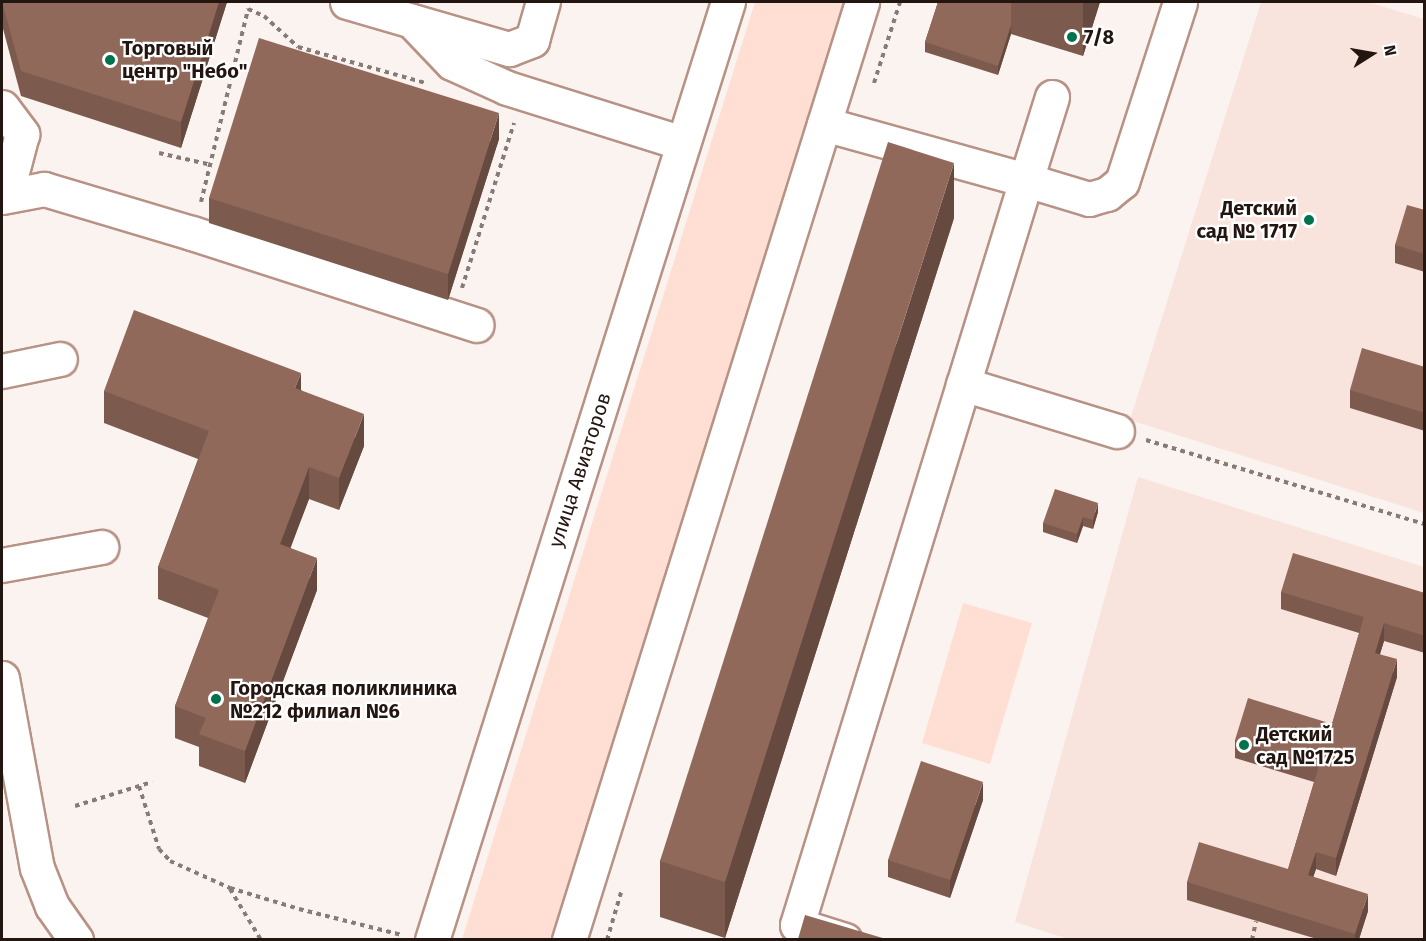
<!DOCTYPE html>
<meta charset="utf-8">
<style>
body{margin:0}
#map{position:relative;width:1426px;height:941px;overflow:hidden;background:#fbf3f0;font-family:"Fira Sans",sans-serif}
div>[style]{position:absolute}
.built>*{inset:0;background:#f8e4dd}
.green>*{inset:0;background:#ffdfd3}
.path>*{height:4px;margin-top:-2px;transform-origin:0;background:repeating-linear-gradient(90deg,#867b76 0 4.5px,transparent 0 9px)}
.roads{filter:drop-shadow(2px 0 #b79285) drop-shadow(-2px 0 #b79285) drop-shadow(0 2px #b79285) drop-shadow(0 -2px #b79285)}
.minor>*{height:33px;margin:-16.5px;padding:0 16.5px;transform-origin:16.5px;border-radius:16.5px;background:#fff}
.wall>*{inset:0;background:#7d5a4e}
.shaded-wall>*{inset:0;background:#664a40}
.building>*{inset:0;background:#91695b}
.dots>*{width:16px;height:16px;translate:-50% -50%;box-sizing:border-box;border:3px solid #fff;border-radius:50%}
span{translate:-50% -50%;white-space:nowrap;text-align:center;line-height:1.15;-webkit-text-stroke:4.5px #fff;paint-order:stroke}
.poi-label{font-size:20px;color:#231510;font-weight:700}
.left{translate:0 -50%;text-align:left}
.right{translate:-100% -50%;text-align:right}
.street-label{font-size:20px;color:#231510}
.frame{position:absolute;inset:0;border:3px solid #231510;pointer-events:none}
.north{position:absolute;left:1342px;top:24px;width:60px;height:60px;-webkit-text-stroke:4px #fff;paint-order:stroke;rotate:79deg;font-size:16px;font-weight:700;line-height:24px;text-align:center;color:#231510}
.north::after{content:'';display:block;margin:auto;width:21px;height:27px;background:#231510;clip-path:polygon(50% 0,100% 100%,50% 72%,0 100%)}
</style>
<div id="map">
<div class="built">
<i style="clip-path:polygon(1261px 2px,1368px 2px,1424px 19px,1424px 513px,1130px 420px)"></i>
<i style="clip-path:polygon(1138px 477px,1424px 567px,1424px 931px,1422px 939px,1071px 940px,1015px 922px)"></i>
</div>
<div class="green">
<i style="clip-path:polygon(755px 2px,845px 2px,552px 939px,462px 939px)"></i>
<i style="clip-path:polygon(963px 603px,1032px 623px,990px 764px,922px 743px)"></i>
</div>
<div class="path">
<i style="left:874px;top:83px;width:85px;rotate:-72.2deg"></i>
<i style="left:159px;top:153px;width:54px;rotate:12.8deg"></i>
<i style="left:201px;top:202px;width:199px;rotate:-76.3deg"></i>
<i style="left:248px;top:9px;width:17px;rotate:24deg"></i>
<i style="left:264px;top:16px;width:46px;rotate:42.4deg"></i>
<i style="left:298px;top:47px;width:132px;rotate:15.8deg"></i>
<i style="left:462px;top:288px;width:173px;rotate:-72.5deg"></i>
<i style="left:1146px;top:440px;width:290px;rotate:16.8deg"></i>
<i style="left:139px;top:786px;width:66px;rotate:72.4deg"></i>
<i style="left:159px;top:849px;width:16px;rotate:47deg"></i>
<i style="left:170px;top:861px;width:66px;rotate:24.2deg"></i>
<i style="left:230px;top:888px;width:72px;rotate:16.9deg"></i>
<i style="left:299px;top:909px;width:106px;rotate:14.2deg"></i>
<i style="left:75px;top:806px;width:81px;rotate:-17.3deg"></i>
<i style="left:230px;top:889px;width:60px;rotate:58.7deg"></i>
<i style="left:607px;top:940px;width:53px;rotate:-73.6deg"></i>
<i style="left:1252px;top:940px;width:19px;rotate:-78deg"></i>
</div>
<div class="roads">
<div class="minor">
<i style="left:347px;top:2px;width:169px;rotate:16.2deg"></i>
<i style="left:509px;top:49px;width:25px;rotate:-21deg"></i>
<i style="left:532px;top:40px;width:40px;rotate:-74deg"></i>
<i style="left:412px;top:21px;width:58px;rotate:46.4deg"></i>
<i style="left:452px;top:63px;width:60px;rotate:24.4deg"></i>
<i style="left:507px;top:88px;width:184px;rotate:17.4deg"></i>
<i style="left:1052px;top:97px;width:87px;rotate:107.4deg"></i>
<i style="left:1026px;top:180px;width:66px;rotate:16.8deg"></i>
<i style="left:1089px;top:199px;width:19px;rotate:-16deg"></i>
<i style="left:1107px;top:194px;width:19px;rotate:-39deg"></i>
<i style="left:1122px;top:182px;width:189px;rotate:-72.1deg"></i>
<i style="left:2px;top:107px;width:34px;rotate:53deg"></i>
<i style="left:22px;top:134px;width:63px;rotate:104.7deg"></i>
<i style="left:824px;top:124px;width:210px;rotate:15.5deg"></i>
<i style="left:1026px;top:180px;width:779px;rotate:107.09deg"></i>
<i style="left:797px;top:925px;width:50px;rotate:17.4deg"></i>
<i style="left:2px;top:197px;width:43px;rotate:-10.8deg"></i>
<i style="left:44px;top:189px;width:154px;rotate:16.6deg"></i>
<i style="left:192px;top:233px;width:299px;rotate:17.9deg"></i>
<i style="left:2px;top:371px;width:59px;rotate:-11.7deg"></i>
<i style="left:963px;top:384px;width:161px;rotate:17deg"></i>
<i style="left:2px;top:565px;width:101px;rotate:-10.3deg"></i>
<i style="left:2px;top:678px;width:193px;rotate:79.6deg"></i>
<i style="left:37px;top:868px;width:41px;rotate:68.5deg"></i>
<i style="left:52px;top:906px;width:42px;rotate:54.8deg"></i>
<i style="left:432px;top:940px;width:984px;rotate:-72.49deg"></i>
<i style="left:569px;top:940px;width:983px;rotate:-72.65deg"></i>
</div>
</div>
<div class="wall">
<i style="clip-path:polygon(2px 2px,227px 2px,181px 148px,21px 96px,2px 25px)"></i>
<i style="clip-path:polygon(938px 2px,1100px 2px,1083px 56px,1011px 34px,998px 75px,925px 52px,925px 42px)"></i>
<i style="clip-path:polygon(499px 139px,448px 300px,209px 223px,209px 198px)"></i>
<i style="clip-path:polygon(1425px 210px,1425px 272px,1395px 263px,1395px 245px)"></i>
<i style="clip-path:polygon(954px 218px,725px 938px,660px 917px,660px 861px)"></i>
<i style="clip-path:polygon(1425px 367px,1425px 431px,1350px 408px,1350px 390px)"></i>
<i style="clip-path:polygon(301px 390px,364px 446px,339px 510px,309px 499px,290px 547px,317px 590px,245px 783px,199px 766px,199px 747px,175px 738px,175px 706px,208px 618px,158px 599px,158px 567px,198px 459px,104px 423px,104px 391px)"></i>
<i style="clip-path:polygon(1098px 512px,1093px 529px,1083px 526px,1077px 543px,1043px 532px,1043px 523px)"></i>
<i style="clip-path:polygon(1281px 592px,1425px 593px,1425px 653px,1384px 641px,1380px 654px,1397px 677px,1336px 876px,1316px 869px,1313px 877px,1368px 911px,1359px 939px,1317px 939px,1187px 900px,1187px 882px,1288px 869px,1314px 782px,1235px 758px,1235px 740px,1332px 724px,1359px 633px,1281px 609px)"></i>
<i style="clip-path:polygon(983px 800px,950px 898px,888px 877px,888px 860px)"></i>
</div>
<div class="shaded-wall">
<i style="clip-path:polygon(219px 2px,227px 2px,181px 148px,181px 122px)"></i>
<i style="clip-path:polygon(1083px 2px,1100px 2px,1083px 56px)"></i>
<i style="clip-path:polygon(1011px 25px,1011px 34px,998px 75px,998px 66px)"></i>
<i style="clip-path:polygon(499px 113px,499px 139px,448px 300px,448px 274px)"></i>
<i style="clip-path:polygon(954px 163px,954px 218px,725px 938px,725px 882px)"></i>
<i style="clip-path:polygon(301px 373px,301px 405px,295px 388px)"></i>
<i style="clip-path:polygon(364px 414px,364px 446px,339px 510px,339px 478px)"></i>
<i style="clip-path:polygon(309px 467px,309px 499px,280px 576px,280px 544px)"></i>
<i style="clip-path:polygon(1098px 503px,1098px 512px,1093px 529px,1093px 520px)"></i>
<i style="clip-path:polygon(1083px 517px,1083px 526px,1077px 543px,1077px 534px)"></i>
<i style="clip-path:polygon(317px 558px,317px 590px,245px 783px,245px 751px)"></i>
<i style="clip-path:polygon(1384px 623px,1384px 641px,1375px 670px,1375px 653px)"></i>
<i style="clip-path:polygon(1397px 659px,1397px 677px,1336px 876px,1336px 858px)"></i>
<i style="clip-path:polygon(983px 782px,983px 800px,950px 898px,950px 880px)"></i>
<i style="clip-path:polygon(1316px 852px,1316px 869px,1308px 893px,1308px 875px)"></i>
<i style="clip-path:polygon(1368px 894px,1368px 911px,1359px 939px,1355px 939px,1355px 934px)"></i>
</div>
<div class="building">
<i style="clip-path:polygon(2px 2px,219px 2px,181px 122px,21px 71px)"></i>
<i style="clip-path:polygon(938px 2px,1011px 2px,1011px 25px,998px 66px,925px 42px)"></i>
<i style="clip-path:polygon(259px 38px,499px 113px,448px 274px,209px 198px)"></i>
<i style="clip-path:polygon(888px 142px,954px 163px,725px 882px,660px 861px)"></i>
<i style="clip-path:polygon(1407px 205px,1425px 210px,1425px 254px,1395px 245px)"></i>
<i style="clip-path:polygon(134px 310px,301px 373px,295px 388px,364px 414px,339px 478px,309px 467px,280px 544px,317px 558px,245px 751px,199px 734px,206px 718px,175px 706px,219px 590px,158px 567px,209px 431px,104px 391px)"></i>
<i style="clip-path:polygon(1362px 348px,1425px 367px,1425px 413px,1350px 390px)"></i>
<i style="clip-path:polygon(1055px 489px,1098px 503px,1093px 520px,1083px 517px,1077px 534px,1043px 523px)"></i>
<i style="clip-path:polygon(1293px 553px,1425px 593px,1425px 636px,1384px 623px,1375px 653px,1397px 659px,1336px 858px,1316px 852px,1308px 875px,1368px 894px,1355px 934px,1187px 882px,1199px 842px,1288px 869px,1319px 766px,1235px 740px,1248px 698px,1332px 724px,1364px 617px,1281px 592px)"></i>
<i style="clip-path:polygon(921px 761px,983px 782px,950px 880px,888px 860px)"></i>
<i style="clip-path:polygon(805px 915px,886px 939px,798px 939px)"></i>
</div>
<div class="dots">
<i style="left:1072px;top:37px;background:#00734d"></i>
<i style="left:110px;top:60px;background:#00734d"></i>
<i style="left:1309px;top:220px;background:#00734d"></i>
<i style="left:216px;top:699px;background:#00734d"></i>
<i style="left:1244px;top:745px;background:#00734d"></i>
</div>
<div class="poi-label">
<span class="left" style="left:1084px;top:37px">7/8</span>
<span class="left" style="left:122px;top:60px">Торговый<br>центр "Небо"</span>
<span class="right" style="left:1297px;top:220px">Детский<br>сад № 1717</span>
<span class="left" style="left:230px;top:700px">Городская поликлиника<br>№212 филиал №6</span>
<span class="left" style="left:1256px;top:746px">Детский<br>сад №1725</span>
</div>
<div class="street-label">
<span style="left:580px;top:470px;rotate:-72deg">улица Авиаторов</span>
</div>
<div class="frame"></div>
<div class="north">N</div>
</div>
